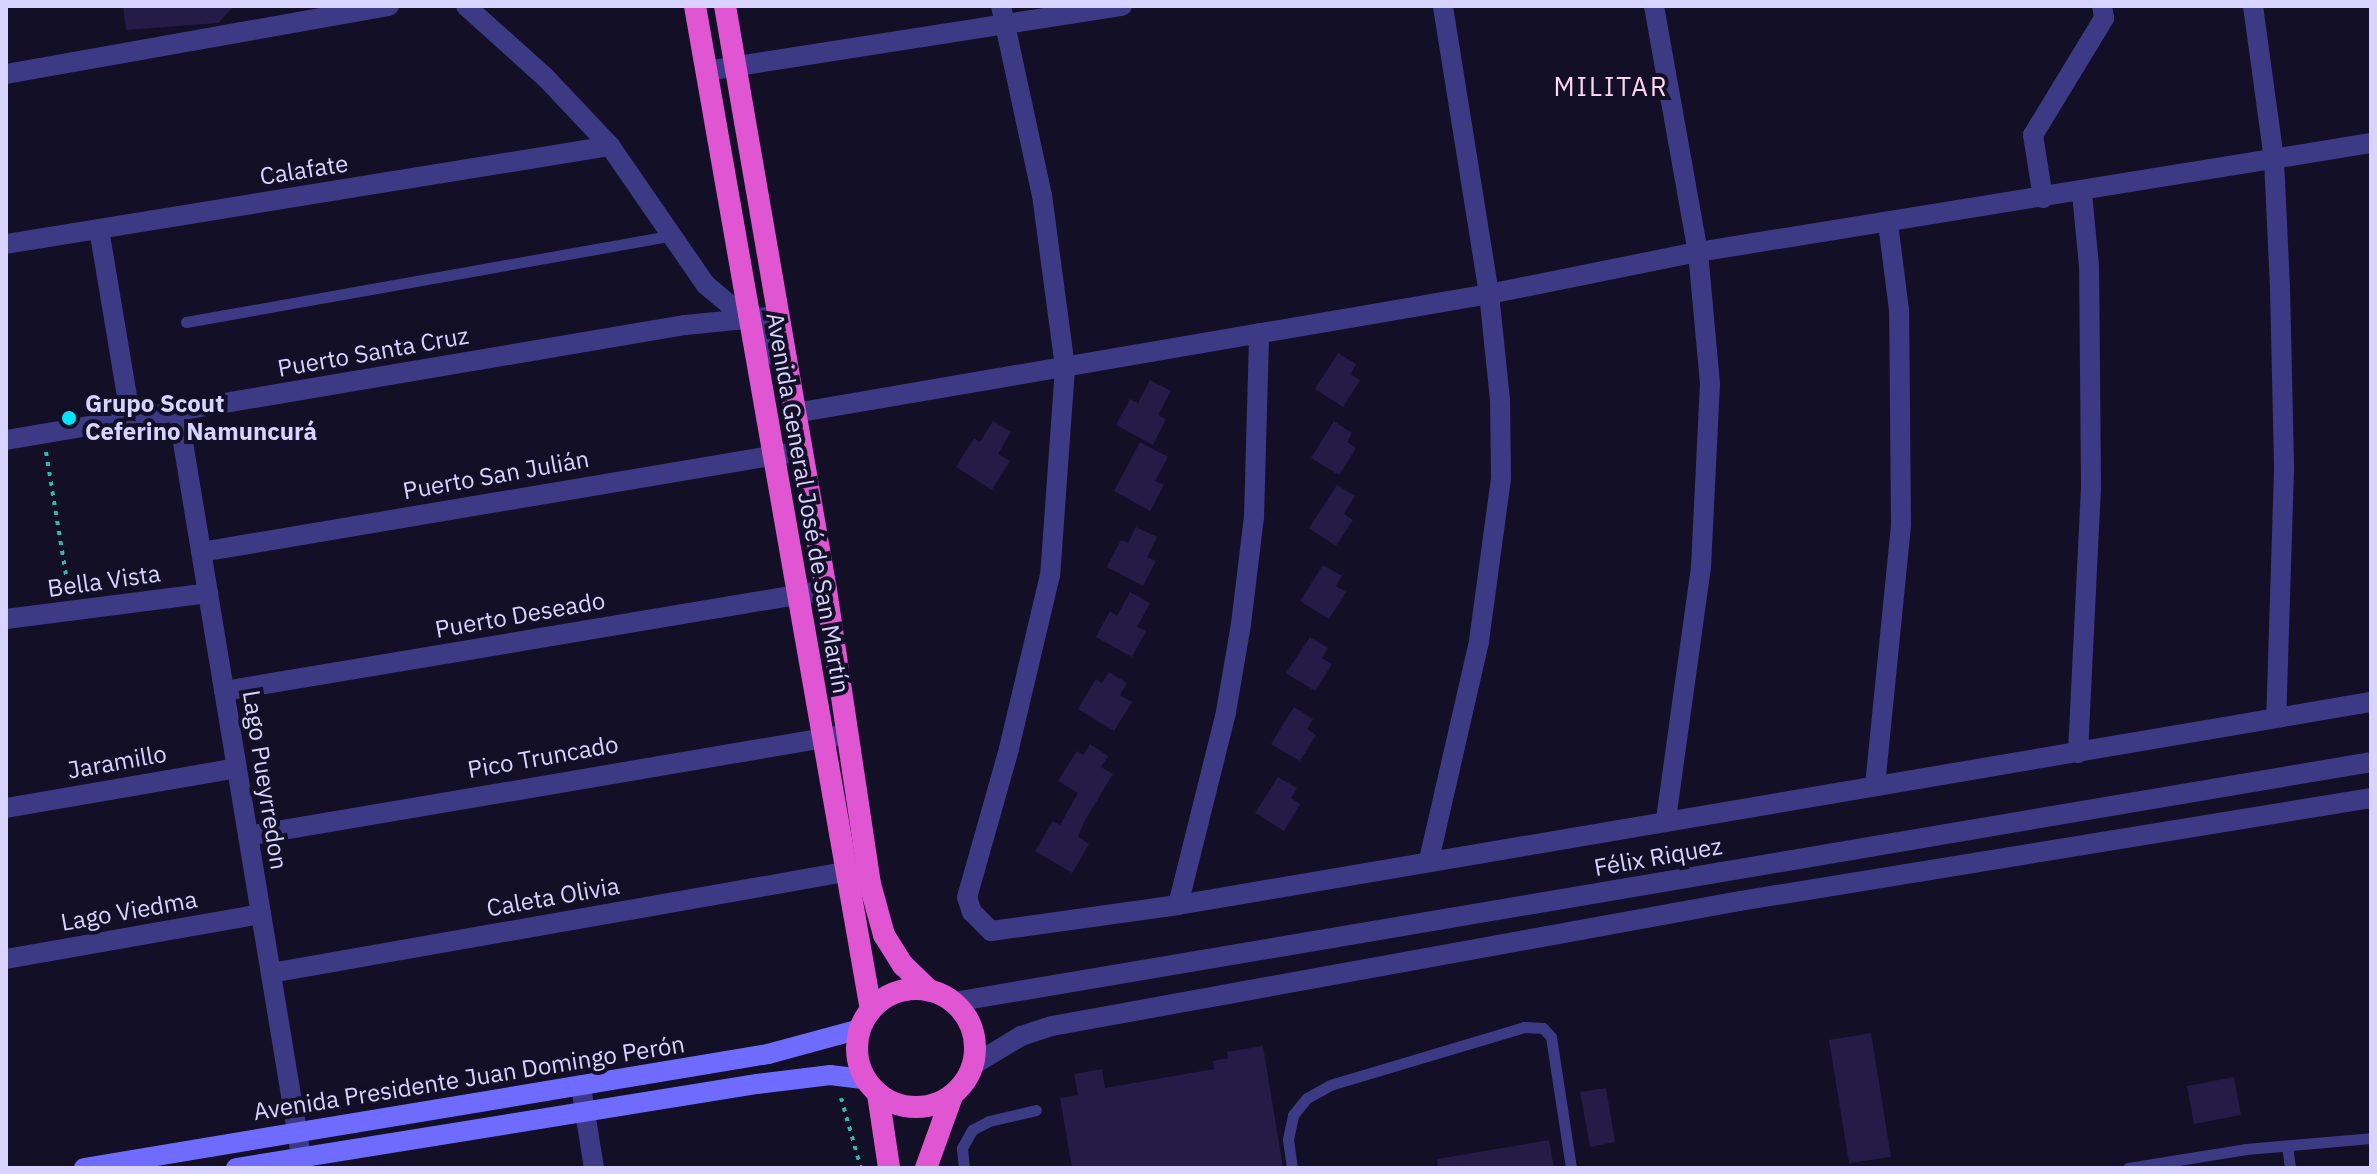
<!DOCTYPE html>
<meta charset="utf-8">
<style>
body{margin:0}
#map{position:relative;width:2377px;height:1174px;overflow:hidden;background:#130f26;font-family:"IBM Plex Sans",sans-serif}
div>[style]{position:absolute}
.building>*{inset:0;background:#241b47}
.path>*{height:4px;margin-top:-2px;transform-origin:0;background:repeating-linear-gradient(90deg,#2fb8b0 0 4px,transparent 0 10px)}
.service>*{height:11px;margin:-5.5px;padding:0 5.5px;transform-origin:5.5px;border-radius:5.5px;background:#3d3a85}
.minor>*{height:20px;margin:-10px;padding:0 10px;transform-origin:10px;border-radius:10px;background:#3d3a85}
.tertiary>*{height:20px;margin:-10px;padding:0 10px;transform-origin:10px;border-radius:10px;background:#3d3a85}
.secondary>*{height:20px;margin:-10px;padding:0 10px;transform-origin:10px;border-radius:10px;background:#6f6bff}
.trunk>*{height:22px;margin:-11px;padding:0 11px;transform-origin:11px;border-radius:11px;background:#e055d1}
.trunk>.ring{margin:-11px;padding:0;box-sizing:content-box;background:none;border:22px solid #e055d1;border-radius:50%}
.dots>*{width:22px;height:22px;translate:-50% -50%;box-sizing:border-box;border:4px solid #130f26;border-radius:50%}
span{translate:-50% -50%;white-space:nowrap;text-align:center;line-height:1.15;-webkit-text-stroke:8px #130f26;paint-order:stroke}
.street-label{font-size:24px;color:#d9d4ff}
.poi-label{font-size:24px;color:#d9d4ff;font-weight:700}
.left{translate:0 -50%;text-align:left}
.neighbourhood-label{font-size:26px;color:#ffd6f0;letter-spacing:2px}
.frame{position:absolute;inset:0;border:8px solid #d9d4ff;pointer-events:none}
</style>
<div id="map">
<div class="building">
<i style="clip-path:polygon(123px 6px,234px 6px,218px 23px,126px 30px)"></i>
<i style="clip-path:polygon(1338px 353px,1356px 364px,1351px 374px,1360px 380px,1343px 407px,1315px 389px)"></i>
<i style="clip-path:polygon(1150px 380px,1171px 391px,1158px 415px,1166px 419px,1153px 445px,1116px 425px,1130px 399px,1138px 403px)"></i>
<i style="clip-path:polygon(993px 421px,1011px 432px,998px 454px,1010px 461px,992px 490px,956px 467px,974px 438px,980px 442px)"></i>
<i style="clip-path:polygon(1334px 421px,1352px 433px,1347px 442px,1356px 448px,1339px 475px,1311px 458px)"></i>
<i style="clip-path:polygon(1140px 442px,1168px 457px,1155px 481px,1164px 485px,1150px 511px,1114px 491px)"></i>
<i style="clip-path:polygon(1337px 485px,1355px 496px,1344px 514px,1353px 520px,1336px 546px,1309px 528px)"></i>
<i style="clip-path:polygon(1136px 527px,1157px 537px,1147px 557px,1156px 561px,1143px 586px,1107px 567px,1121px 540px,1128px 543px)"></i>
<i style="clip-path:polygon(1323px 565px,1342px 576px,1336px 586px,1346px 592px,1329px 619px,1300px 601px)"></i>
<i style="clip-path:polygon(1130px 592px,1150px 603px,1137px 627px,1146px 631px,1132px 657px,1096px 637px,1110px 611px,1117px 616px)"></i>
<i style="clip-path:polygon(1310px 637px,1328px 648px,1322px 658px,1332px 664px,1315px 691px,1286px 673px)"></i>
<i style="clip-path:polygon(1109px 672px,1127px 683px,1120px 695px,1132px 702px,1114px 731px,1078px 709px,1096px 679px,1102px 683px)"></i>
<i style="clip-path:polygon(1294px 707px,1313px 719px,1307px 729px,1316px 735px,1300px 761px,1271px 744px)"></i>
<i style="clip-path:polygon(1090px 744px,1108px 756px,1101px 767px,1113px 774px,1083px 824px,1078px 837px,1089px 844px,1072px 873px,1035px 851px,1053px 821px,1060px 825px,1078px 793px,1058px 781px,1077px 751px,1083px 755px)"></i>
<i style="clip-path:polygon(1278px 777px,1297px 788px,1291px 798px,1300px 804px,1284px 831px,1255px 813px)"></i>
<i style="clip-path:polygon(1871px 1033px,1891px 1157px,1849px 1163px,1829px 1040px)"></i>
<i style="clip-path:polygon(1263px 1046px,1283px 1168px,1072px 1168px,1060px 1098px,1078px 1095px,1074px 1074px,1102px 1069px,1105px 1088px,1214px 1069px,1213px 1061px,1228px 1058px,1227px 1052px)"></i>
<i style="clip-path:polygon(2234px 1077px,2241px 1115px,2194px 1124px,2187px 1086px)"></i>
<i style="clip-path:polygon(1606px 1088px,1615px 1142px,1590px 1147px,1580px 1092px)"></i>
<i style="clip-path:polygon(1549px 1140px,1554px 1168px,1438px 1168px,1437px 1159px)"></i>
</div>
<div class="path">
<i style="left:46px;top:452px;width:144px;rotate:80.8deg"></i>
<i style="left:841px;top:1098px;width:73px;rotate:74.1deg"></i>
</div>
<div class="service">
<i style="left:186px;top:322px;width:494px;rotate:-10.1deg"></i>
<i style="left:2287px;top:1146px;width:22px;rotate:82deg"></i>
<i style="left:964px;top:1168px;width:20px;rotate:-96deg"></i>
<i style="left:962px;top:1148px;width:21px;rotate:-61deg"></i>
<i style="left:972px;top:1130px;width:19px;rotate:-28deg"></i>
<i style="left:989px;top:1121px;width:48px;rotate:-13.2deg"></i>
<i style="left:1292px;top:1168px;width:29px;rotate:-98deg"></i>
<i style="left:1288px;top:1139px;width:25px;rotate:-78deg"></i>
<i style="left:1293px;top:1115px;width:22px;rotate:-51deg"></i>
<i style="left:1307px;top:1098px;width:26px;rotate:-29deg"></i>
<i style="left:1330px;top:1085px;width:202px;rotate:-16.6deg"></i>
<i style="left:1524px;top:1027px;width:19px;rotate:3deg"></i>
<i style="left:1543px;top:1028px;width:12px;rotate:48deg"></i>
<i style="left:1551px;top:1037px;width:133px;rotate:81.3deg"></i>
<i style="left:2128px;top:1168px;width:120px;rotate:-9.1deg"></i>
<i style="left:2246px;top:1149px;width:125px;rotate:-5deg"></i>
</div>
<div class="minor">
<i style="left:466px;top:6px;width:108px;rotate:42deg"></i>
<i style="left:546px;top:78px;width:93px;rotate:46.7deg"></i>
<i style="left:610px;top:146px;width:169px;rotate:55.4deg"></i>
<i style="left:706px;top:285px;width:56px;rotate:39.9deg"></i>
<i style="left:749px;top:321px;width:61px;rotate:52.4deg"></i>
<i style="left:1001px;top:6px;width:193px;rotate:77.8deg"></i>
<i style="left:1042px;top:195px;width:175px;rotate:82.4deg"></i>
<i style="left:1065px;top:368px;width:208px;rotate:94.1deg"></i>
<i style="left:1050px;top:575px;width:179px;rotate:103.3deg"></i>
<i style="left:1009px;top:749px;width:154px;rotate:105.8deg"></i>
<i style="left:967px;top:897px;width:16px;rotate:72deg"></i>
<i style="left:972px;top:912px;width:27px;rotate:45deg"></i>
<i style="left:991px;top:931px;width:189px;rotate:-7.9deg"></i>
<i style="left:1178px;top:905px;width:1210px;rotate:-9.66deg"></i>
<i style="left:1654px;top:6px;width:250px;rotate:79.9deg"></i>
<i style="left:1698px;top:252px;width:132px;rotate:84.8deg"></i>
<i style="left:1710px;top:383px;width:184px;rotate:92.8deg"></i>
<i style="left:1701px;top:567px;width:255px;rotate:97.9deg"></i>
<i style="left:2253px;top:6px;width:155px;rotate:82.2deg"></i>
<i style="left:2274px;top:160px;width:128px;rotate:87.3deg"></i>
<i style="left:2280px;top:288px;width:182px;rotate:88.7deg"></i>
<i style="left:2284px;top:470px;width:248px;rotate:91.8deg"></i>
<i style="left:706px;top:71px;width:421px;rotate:-8.9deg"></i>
<i style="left:6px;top:74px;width:389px;rotate:-10.1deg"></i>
<i style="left:2043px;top:198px;width:64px;rotate:-99deg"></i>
<i style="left:2033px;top:135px;width:137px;rotate:-58.7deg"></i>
<i style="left:2104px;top:18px;width:12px;rotate:-99deg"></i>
<i style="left:99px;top:229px;width:194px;rotate:80.5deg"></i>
<i style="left:6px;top:244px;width:612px;rotate:-9.22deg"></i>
<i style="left:178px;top:412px;width:766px;rotate:80.61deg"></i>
<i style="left:795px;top:413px;width:704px;rotate:-9.73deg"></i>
<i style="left:1489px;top:294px;width:213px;rotate:-11.4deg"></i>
<i style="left:1698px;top:252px;width:682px;rotate:-9.2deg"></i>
<i style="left:6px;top:440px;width:689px;rotate:-9.61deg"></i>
<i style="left:685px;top:325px;width:91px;rotate:-5.6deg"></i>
<i style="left:201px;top:552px;width:608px;rotate:-9.56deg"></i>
<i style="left:6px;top:619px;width:204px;rotate:-7.3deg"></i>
<i style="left:224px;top:691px;width:610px;rotate:-9.52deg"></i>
<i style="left:2078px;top:753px;width:267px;rotate:-87.2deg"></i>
<i style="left:2091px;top:486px;width:220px;rotate:-90.5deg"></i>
<i style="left:2089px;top:266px;width:73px;rotate:-95.5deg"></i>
<i style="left:1875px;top:786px;width:263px;rotate:-84.3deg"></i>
<i style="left:1901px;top:524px;width:214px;rotate:-90.5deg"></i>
<i style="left:1899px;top:310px;width:88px;rotate:-97.2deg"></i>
<i style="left:6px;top:808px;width:234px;rotate:-9.8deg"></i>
<i style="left:248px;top:836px;width:609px;rotate:-9.65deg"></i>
<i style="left:1429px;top:860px;width:225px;rotate:-77.1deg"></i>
<i style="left:1479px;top:641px;width:164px;rotate:-82.3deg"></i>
<i style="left:1501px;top:478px;width:78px;rotate:-90.7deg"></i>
<i style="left:1500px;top:400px;width:107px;rotate:-95.9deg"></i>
<i style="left:1489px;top:294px;width:292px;rotate:-99.1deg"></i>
<i style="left:1178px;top:905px;width:199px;rotate:-76deg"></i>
<i style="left:1226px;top:712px;width:89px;rotate:-80.3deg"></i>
<i style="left:1241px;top:624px;width:108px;rotate:-83.1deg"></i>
<i style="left:1254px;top:517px;width:184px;rotate:-88.4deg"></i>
<i style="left:6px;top:959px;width:259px;rotate:-10deg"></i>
<i style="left:271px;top:973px;width:583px;rotate:-9.98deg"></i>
<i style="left:581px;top:1087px;width:82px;rotate:80.9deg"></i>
</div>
<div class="tertiary">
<i style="left:954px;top:1002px;width:1437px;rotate:-9.61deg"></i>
<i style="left:973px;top:1065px;width:56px;rotate:-31.1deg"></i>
<i style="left:1021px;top:1036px;width:33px;rotate:-18deg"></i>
<i style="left:1052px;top:1026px;width:699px;rotate:-10.3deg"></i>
<i style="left:1740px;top:901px;width:639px;rotate:-9.27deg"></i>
</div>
<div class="secondary">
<i style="left:84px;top:1168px;width:693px;rotate:-9.46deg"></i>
<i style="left:768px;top:1054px;width:95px;rotate:-15.2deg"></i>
<i style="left:236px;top:1168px;width:528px;rotate:-9.16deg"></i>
<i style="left:757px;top:1084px;width:74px;rotate:-7deg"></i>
<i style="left:830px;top:1075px;width:35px;rotate:7deg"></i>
</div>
<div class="trunk">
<i style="left:695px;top:6px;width:1019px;rotate:80.06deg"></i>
<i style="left:725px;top:6px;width:593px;rotate:80.19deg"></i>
<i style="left:826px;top:590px;width:297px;rotate:81.5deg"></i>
<i style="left:870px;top:884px;width:53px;rotate:74.6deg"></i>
<i style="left:884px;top:935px;width:36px;rotate:58deg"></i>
<i style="left:903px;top:965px;width:37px;rotate:44deg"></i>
<i class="ring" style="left:857px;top:989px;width:96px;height:96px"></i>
<i style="left:878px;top:1094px;width:75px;rotate:81.5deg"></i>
<i style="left:926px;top:1168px;width:77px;rotate:-70.1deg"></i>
</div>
<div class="dots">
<i style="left:69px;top:418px;background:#00e5ff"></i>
</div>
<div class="street-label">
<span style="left:304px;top:170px;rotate:-9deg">Calafate</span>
<span style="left:373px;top:352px;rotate:-10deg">Puerto Santa Cruz</span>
<span style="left:496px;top:475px;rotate:-10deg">Puerto San Julián</span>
<span style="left:808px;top:503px;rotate:80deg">Avenida General José de San Martín</span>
<span style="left:104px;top:581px;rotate:-8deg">Bella Vista</span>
<span style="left:520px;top:615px;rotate:-10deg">Puerto Deseado</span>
<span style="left:543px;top:757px;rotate:-10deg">Pico Truncado</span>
<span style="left:117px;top:762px;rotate:-10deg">Jaramillo</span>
<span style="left:265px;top:780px;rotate:81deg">Lago Pueyrredon</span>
<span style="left:1658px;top:857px;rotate:-10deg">Félix Riquez</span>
<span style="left:553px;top:897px;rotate:-10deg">Caleta Olivia</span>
<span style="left:129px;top:911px;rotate:-10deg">Lago Viedma</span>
<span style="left:469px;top:1078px;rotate:-9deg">Avenida Presidente Juan Domingo Perón</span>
</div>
<div class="poi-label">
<span class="left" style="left:85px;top:418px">Grupo Scout<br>Ceferino Namuncurá</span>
</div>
<div class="neighbourhood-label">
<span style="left:1611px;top:87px">MILITAR</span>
</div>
<div class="frame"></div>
</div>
